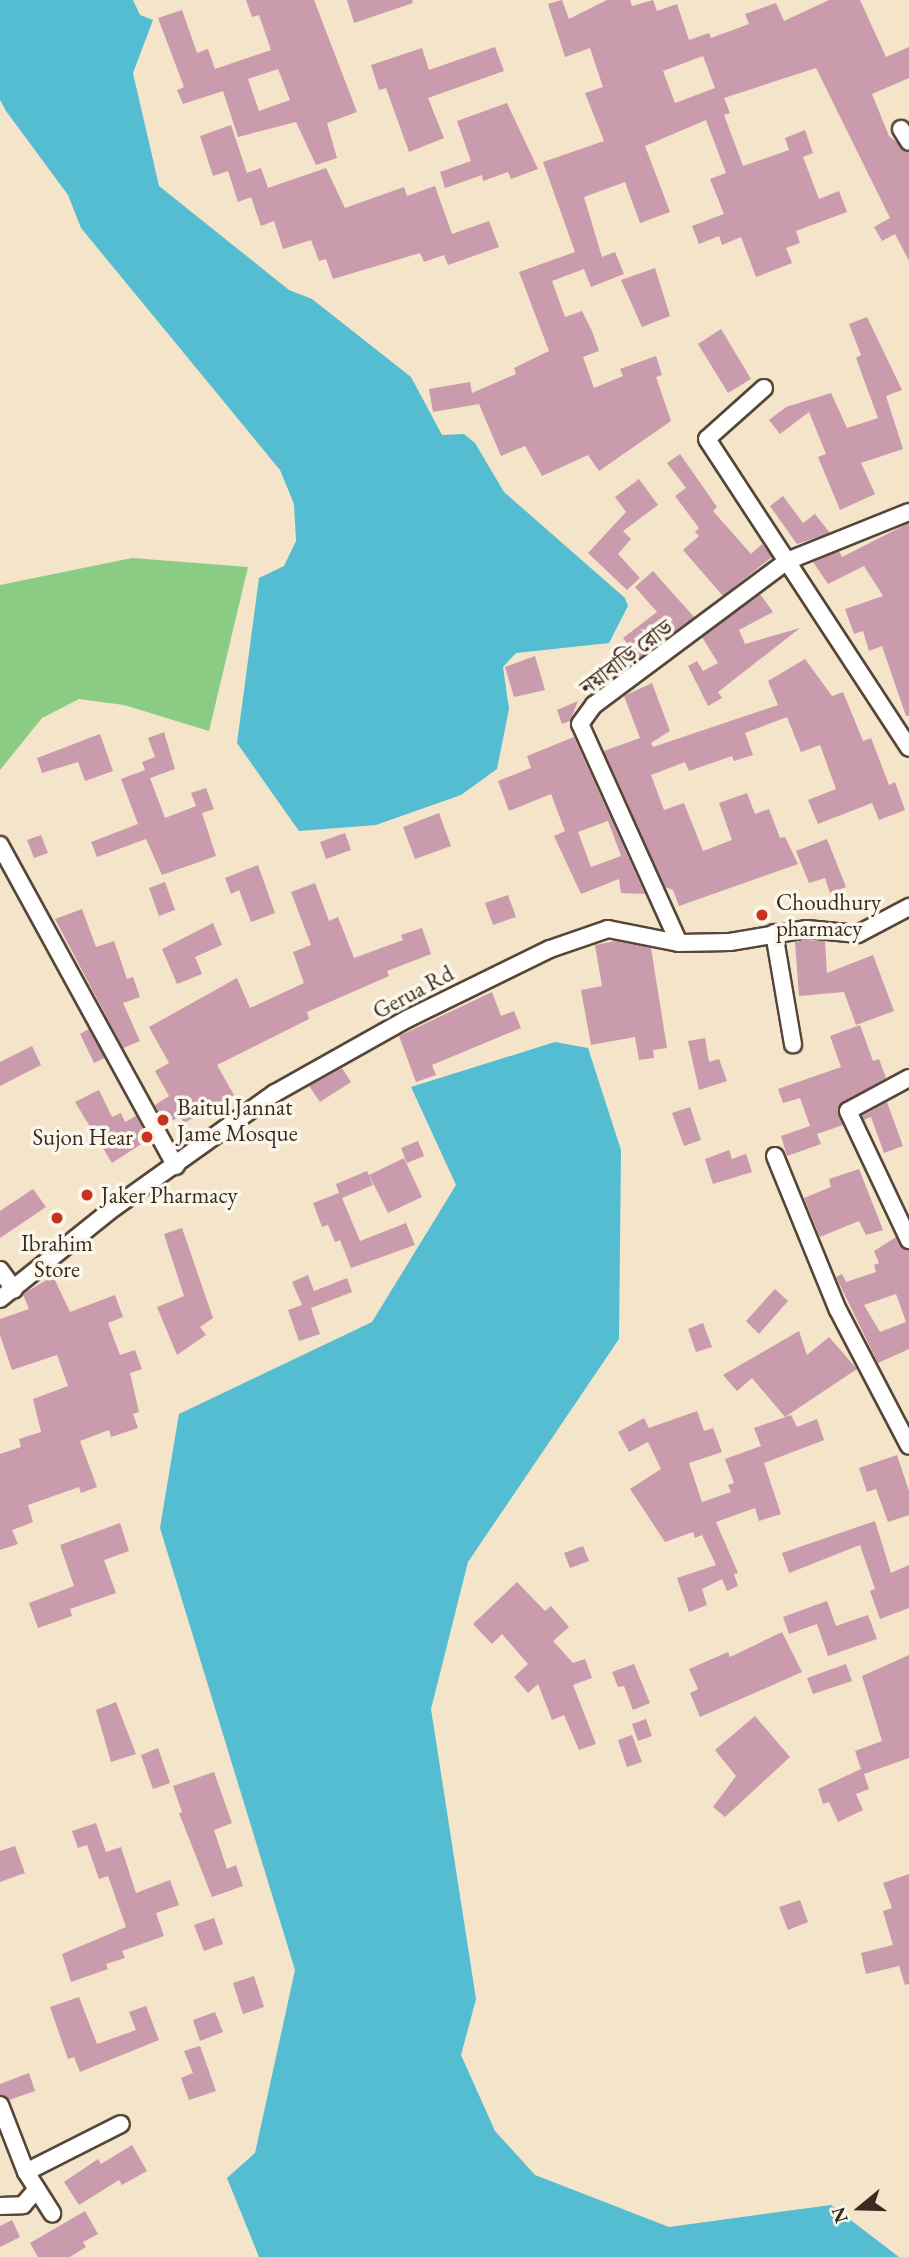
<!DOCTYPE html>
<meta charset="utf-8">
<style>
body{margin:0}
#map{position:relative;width:909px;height:2257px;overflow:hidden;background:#f3e4ca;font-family:"EB Garamond","Noto Serif Bengali",serif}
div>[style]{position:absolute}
.green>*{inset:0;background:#8bcc84}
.water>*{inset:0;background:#54bdd2}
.building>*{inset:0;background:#ca9bac}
.roads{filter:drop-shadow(2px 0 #574638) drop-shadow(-2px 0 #574638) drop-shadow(0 2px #574638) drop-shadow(0 -2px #574638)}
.street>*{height:16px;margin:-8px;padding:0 8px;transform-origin:8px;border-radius:8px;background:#fff}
.dots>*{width:19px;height:19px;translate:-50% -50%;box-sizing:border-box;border:4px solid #fbf7ec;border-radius:50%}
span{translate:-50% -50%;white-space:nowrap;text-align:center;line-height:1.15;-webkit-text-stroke:7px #fbf7ec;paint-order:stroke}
.street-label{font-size:23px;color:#3b2a1e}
.poi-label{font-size:23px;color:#3b2a1e}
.left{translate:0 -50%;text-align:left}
.right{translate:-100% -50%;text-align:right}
.north{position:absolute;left:825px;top:2173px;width:70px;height:70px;-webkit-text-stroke:5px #fbf7ec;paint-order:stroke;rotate:251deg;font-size:19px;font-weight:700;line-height:28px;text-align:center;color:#3b2a1e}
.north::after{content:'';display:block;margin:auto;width:24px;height:32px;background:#3b2a1e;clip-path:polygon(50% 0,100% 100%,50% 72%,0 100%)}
</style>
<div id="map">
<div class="green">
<i style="clip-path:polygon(132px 558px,248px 567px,209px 731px,124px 705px,79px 699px,42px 718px,0 770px,0 585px)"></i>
</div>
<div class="water">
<i style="clip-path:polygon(0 0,133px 0,140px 15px,153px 20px,133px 73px,159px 186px,289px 290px,312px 299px,411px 377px,442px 435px,464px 434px,475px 443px,504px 492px,625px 598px,628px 606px,609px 643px,516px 653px,503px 667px,509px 709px,497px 769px,461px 795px,376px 825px,299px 831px,237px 743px,259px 578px,284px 566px,296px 541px,294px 504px,280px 470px,81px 228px,68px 195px,6px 111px,0 100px)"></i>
<i style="clip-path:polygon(555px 1042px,588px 1048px,621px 1150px,619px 1339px,468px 1562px,431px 1709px,476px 1999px,461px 2055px,495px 2131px,535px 2175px,669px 2227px,831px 2205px,899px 2257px,259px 2257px,227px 2178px,255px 2153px,295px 1970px,160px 1528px,179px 1414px,372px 1322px,456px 1185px,411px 1087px)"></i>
</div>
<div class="building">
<i style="clip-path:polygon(evenodd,246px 0,314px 0,357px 112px,327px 123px,337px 158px,316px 165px,296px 122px,238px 137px,223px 91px,183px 104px,177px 90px,184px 87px,158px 18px,182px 10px,197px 53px,208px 49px,215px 69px,271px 50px,259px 15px,252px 17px,246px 0,278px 69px,290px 100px,259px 111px,248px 79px,278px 69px)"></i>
<i style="clip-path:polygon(347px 0,412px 0,413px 3px,354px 23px)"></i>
<i style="clip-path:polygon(evenodd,562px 0,569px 19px,607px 0,630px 0,632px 6px,653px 0,657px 11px,677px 4px,689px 40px,709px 33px,711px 38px,749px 24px,745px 14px,776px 3px,784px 21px,829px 0,860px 0,886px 57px,909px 47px,909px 78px,872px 94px,889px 136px,909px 152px,909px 261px,895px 234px,882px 241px,874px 227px,890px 218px,816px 68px,724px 98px,730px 113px,724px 115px,743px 166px,789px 150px,785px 138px,805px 130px,813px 153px,803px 157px,819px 199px,839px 191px,847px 212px,796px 231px,800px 243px,786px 248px,792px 263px,756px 277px,741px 237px,722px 245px,719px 236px,699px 244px,692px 226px,724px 214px,710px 179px,726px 173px,706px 120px,645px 146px,670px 212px,640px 223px,625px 182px,584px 197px,602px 257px,615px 252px,624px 274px,591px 287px,584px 269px,552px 281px,565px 317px,582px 311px,592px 331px,599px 351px,583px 357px,594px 388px,623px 376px,620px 369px,656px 356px,662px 375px,656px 377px,671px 421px,599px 471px,588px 455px,542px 476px,525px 446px,501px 456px,479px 404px,433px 412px,429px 389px,470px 382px,472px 393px,516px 374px,514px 368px,549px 351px,519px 272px,575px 252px,543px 162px,604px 141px,585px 93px,603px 87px,590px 48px,565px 57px,548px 4px,562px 0,703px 56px,715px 88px,675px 103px,663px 71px,703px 56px)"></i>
<i style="clip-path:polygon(495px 47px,504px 71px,428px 98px,444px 138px,409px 152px,386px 88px,379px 90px,371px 65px,422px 48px,429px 70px)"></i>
<i style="clip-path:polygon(507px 103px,538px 169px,511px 179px,508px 172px,483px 181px,482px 175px,445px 188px,440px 172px,471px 161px,457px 121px)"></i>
<i style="clip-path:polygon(231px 125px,247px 173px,261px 168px,268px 188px,326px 168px,345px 208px,404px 187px,407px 196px,435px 186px,452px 234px,489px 221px,499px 247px,448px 265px,444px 255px,424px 262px,420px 253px,333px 279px,326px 259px,319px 261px,311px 240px,283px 249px,274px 221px,261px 226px,251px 197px,238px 202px,228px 171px,213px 176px,200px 136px)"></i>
<i style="clip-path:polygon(655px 268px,670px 316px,642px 327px,621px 280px)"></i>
<i style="clip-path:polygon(867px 317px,902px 390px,886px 396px,903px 449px,861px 463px,875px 494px,840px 510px,818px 457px,826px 454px,809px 412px,780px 434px,769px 420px,786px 407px,831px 393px,847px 428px,878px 418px,856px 358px,861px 355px,849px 324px)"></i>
<i style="clip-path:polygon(721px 329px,751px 379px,728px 393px,698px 344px)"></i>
<i style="clip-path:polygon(680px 454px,717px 507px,713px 511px,751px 554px,762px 544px,772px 557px,723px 596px,683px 550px,699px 536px,695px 532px,699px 528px,675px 496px,686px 488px,667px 463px)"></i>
<i style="clip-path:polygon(639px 479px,658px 505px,623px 531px,631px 539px,618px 554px,640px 578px,627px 590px,588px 553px,626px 512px,615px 497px)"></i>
<i style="clip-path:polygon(783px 496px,803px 523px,815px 514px,830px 533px,797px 544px,770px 506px)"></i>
<i style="clip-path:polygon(909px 523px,909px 716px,906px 716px,882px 646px,869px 651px,863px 631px,854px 634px,845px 609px,883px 596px,864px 566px,828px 584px,813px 562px,839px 551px,842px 557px)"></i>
<i style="clip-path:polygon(653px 571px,694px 617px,639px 658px,623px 638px,657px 612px,635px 587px)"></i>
<i style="clip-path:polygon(760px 594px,773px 612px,739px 630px,745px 644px,800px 628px,718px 692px,722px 698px,708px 706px,688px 666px,697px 661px,703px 671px,718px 663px,702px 637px)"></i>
<i style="clip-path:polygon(535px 656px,545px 690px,514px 697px,505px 667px)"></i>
<i style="clip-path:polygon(805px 659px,832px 696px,843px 692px,863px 741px,871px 738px,889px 785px,895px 782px,905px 810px,879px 820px,872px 803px,818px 824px,808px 800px,836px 789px,820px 745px,801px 752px,787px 717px,745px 733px,753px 755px,734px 761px,732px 756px,689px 771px,685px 762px,651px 775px,664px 810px,684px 803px,703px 851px,732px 840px,719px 803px,747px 793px,755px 814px,769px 809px,780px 838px,785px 837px,798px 864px,679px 906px,673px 890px,665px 887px,604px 751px,640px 738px,624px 696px,652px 683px,670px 731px,651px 743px,653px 747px,778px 705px,768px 681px)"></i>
<i style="clip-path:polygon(578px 701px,570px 721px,562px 724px,557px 710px)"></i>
<i style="clip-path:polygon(164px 732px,175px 769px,150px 778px,165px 818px,196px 806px,191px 793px,206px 788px,214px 809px,202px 813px,216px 856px,162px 875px,146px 839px,97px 857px,91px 842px,138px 824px,121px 779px,145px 770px,142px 762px,155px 757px,148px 738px)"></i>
<i style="clip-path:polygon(100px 734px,113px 771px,85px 781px,78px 762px,42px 773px,37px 758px)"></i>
<i style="clip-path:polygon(evenodd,574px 737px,645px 894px,621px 893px,619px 879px,581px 894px,554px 836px,565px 831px,551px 794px,509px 811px,498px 781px,531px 768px,527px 756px,574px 737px,608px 821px,621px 856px,591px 867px,578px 832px,608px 821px)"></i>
<i style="clip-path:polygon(439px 813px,451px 846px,415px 859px,403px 827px)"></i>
<i style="clip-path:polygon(345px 833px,351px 850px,326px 859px,320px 842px)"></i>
<i style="clip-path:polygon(41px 835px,48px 853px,34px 858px,27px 840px)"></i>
<i style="clip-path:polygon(827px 839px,846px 887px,830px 893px,825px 878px,809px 883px,796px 851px)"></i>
<i style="clip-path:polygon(258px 865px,275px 913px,251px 922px,239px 890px,231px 894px,225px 878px)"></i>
<i style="clip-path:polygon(165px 882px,175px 910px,159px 916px,149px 888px)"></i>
<i style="clip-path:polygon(315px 883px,329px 921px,338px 917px,354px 958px,403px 940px,401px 935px,422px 928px,431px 954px,387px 971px,389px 976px,307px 1012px,309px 1019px,217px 1065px,234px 1095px,184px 1123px,180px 1116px,165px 1125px,155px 1105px,169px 1096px,155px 1071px,169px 1063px,149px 1027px,237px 978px,250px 1008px,304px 983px,293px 952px,311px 945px,291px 892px)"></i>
<i style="clip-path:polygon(508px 895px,516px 917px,493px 925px,485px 903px)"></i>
<i style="clip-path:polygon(82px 909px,96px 947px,114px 941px,127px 979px,133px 977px,140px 997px,123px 1003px,140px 1041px,123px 1048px,55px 919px)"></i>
<i style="clip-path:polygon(213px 923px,222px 945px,195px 957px,202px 974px,177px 984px,162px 949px)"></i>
<i style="clip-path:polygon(807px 940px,825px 941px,827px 973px,873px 955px,894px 1011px,856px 1025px,844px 992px,799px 996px,795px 942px)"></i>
<i style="clip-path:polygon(615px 941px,651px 948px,667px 1048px,653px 1050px,654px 1058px,639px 1060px,635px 1037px,591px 1045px,581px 990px,602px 986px,595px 945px)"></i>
<i style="clip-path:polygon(492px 992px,501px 1016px,514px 1011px,521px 1028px,432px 1065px,436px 1075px,416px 1082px,399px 1036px)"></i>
<i style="clip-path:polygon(860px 1025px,873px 1061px,879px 1059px,886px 1078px,840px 1105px,843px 1125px,817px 1134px,821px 1144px,787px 1156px,781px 1136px,810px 1126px,800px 1098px,783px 1103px,778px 1089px,841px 1067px,830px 1036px)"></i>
<i style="clip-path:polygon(89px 1029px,105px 1058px,94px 1063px,80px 1034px)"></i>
<i style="clip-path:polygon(705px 1038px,709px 1062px,719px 1059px,727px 1081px,699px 1090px,688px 1041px)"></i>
<i style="clip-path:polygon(32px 1046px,41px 1065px,0 1086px,0 1062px)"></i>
<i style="clip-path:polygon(342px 1068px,351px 1082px,320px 1102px,309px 1086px)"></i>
<i style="clip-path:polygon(99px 1090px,112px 1117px,121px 1113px,125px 1122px,136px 1116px,149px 1139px,112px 1163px,75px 1102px)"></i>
<i style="clip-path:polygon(887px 1102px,903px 1146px,884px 1153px,871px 1117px,864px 1120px,862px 1116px)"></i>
<i style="clip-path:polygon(690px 1107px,701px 1140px,684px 1146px,672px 1113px)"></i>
<i style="clip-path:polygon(418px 1141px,424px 1156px,407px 1163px,401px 1148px)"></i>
<i style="clip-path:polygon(729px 1150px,732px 1159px,746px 1154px,752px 1172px,713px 1184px,705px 1159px)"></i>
<i style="clip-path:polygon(404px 1158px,422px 1197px,388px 1213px,369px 1175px)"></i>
<i style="clip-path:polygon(859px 1169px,883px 1230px,866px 1235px,859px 1221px,820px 1237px,804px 1198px,831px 1187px,829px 1179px)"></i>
<i style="clip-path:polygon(367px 1171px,373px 1185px,342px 1198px,360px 1241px,406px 1223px,415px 1245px,351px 1268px,340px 1240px,335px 1242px,328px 1225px,322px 1227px,313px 1203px,339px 1193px,336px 1184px)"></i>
<i style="clip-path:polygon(33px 1189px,46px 1207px,0 1238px,0 1211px)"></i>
<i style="clip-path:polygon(182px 1228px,213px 1318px,200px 1327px,206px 1335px,177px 1355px,157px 1307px,184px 1296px,164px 1234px)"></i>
<i style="clip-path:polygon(evenodd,896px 1237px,909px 1250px,909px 1349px,878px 1363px,836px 1277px,842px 1274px,846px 1282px,876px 1272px,874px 1265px,879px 1263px,874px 1251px,896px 1237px,896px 1294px,906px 1322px,880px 1332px,864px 1305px,896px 1294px)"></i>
<i style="clip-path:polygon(308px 1275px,314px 1291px,347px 1278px,352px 1292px,311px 1308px,320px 1334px,299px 1341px,288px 1310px,302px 1305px,292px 1282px)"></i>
<i style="clip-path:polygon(53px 1276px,70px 1312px,115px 1295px,123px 1317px,108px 1323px,120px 1355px,135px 1350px,142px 1369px,130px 1373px,139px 1412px,133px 1414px,138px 1428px,111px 1437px,109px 1430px,80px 1441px,97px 1487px,81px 1493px,79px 1487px,28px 1505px,33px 1522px,12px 1530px,18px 1544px,0 1550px,0 1454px,21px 1447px,19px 1439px,41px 1432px,33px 1399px,68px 1386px,57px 1355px,12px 1370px,0 1335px,0 1319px,29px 1309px,23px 1294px)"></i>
<i style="clip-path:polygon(775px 1289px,788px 1301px,759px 1334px,746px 1321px)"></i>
<i style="clip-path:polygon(703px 1323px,712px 1347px,696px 1352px,688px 1329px)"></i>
<i style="clip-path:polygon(799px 1331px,807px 1355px,829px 1337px,857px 1369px,785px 1417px,752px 1378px,737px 1391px,723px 1375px)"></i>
<i style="clip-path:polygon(697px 1411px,704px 1431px,713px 1428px,722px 1452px,689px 1463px,702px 1502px,731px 1492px,728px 1485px,734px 1483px,725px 1459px,761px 1446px,754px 1428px,791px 1415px,797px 1427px,817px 1419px,824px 1440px,764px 1463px,781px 1514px,759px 1521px,755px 1508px,716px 1522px,738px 1573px,734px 1574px,738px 1586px,727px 1591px,722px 1579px,702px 1589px,707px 1605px,689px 1612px,677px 1578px,716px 1565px,702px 1535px,695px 1538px,693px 1532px,665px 1542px,630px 1489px,661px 1469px,648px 1442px,629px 1452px,618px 1432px,644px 1418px,649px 1428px)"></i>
<i style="clip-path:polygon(897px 1455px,909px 1491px,909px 1515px,888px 1522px,876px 1489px,867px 1492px,859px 1468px)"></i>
<i style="clip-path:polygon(875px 1521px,891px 1573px,909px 1565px,909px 1608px,880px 1619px,870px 1591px,875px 1589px,860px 1545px,789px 1573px,782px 1553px)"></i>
<i style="clip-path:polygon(120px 1523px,129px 1551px,104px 1560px,116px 1593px,70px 1609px,72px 1616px,38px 1628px,29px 1603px,74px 1586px,60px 1545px)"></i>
<i style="clip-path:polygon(583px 1546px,589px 1561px,570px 1568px,564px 1553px)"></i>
<i style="clip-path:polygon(517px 1582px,545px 1611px,551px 1606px,569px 1627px,553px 1641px,573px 1663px,585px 1659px,592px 1678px,573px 1685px,596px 1744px,579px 1750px,564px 1715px,552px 1720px,538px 1684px,528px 1693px,514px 1677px,528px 1664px,502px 1634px,492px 1644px,473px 1624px)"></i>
<i style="clip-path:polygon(827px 1601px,836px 1626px,868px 1615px,877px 1639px,828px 1656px,817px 1624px,789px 1634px,783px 1617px)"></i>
<i style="clip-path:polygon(782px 1632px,802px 1672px,700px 1717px,690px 1693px,698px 1689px,689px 1669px,728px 1652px,730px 1657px)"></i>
<i style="clip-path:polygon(909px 1655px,909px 1758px,864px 1774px,869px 1789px,856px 1794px,863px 1810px,838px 1822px,829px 1802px,823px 1804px,818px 1789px,861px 1769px,855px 1751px,882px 1741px,862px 1676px)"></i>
<i style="clip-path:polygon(634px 1664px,650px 1703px,633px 1710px,624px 1686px,618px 1687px,612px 1672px)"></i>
<i style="clip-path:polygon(846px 1664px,852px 1681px,813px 1694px,807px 1678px)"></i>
<i style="clip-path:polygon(116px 1702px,136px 1754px,111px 1762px,96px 1710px)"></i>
<i style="clip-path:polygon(755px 1716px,790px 1757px,725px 1817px,713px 1807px,736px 1776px,715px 1750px)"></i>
<i style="clip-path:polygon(646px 1719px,652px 1736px,638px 1741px,632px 1724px)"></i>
<i style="clip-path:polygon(632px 1735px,642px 1762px,627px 1767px,618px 1740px)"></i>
<i style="clip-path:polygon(158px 1748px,170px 1783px,153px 1789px,141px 1755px)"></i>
<i style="clip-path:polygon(214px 1772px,232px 1823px,214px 1830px,227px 1869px,236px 1865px,243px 1886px,212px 1897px,179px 1813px,182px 1812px,173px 1786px)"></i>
<i style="clip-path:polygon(96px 1823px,106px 1852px,121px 1847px,136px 1893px,170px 1880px,179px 1905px,156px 1913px,164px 1936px,122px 1951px,125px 1958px,106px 1964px,108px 1969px,71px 1982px,62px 1954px,126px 1927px,108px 1876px,99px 1879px,87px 1845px,78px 1848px,72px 1831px)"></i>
<i style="clip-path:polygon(15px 1846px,25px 1873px,0 1882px,0 1851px)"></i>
<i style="clip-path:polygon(909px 1874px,909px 1984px,905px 1985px,899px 1966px,866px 1974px,861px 1953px,893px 1945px,883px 1911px,892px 1908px,883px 1883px)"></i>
<i style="clip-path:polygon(800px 1900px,808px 1922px,788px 1930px,779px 1907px)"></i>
<i style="clip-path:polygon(214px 1918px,223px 1944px,204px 1951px,194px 1925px)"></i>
<i style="clip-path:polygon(254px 1976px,264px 2007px,243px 2014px,233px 1983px)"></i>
<i style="clip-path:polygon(79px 1997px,97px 2044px,136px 2030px,129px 2012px,146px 2006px,159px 2040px,80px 2072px,74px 2057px,68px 2059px,50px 2007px)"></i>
<i style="clip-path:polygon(215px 2012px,223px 2032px,200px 2041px,193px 2020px)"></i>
<i style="clip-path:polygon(200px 2046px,216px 2091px,189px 2100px,181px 2078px,193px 2073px,184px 2051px)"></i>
<i style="clip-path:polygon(29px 2073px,35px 2091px,9px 2100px,0 2095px,0 2084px)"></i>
<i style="clip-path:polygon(132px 2145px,147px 2171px,122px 2185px,119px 2180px,79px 2205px,64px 2182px,98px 2159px,101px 2164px)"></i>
<i style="clip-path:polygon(85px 2211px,98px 2234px,83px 2242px,86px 2247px,70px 2257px,38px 2257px,30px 2243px)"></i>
<i style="clip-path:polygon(12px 2220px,20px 2237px,0 2247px,0 2226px)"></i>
</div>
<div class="roads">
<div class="street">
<i style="left:901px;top:129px;width:15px;rotate:58deg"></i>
<i style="left:764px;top:388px;width:76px;rotate:138.2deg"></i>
<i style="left:707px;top:439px;width:369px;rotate:56.8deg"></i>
<i style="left:0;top:845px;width:366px;rotate:61.3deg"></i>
<i style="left:774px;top:933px;width:113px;rotate:80.3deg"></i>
<i style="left:679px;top:943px;width:240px;rotate:-114.3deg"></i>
<i style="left:580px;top:724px;width:24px;rotate:-54deg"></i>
<i style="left:594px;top:705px;width:241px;rotate:-36.7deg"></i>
<i style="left:787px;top:561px;width:131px;rotate:-21.9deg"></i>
<i style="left:909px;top:1078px;width:69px;rotate:151.6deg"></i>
<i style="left:848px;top:1111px;width:143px;rotate:64.7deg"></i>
<i style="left:775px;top:1156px;width:166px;rotate:67.8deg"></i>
<i style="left:838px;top:1310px;width:153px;rotate:62.4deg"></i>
<i style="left:0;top:1270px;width:24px;rotate:54deg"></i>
<i style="left:0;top:1299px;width:147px;rotate:-38.7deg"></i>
<i style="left:115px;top:1207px;width:196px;rotate:-35.5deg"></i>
<i style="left:275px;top:1093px;width:151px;rotate:-29.3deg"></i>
<i style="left:407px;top:1019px;width:159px;rotate:-26.1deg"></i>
<i style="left:550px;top:949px;width:61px;rotate:-19deg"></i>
<i style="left:608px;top:929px;width:72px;rotate:11.2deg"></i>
<i style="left:679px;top:943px;width:51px;rotate:-1.1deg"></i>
<i style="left:730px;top:942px;width:78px;rotate:-9.6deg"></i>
<i style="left:807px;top:929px;width:51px;rotate:5.6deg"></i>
<i style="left:858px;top:934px;width:58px;rotate:-27.9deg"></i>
<i style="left:0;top:2105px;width:72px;rotate:68.8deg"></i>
<i style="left:26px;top:2172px;width:106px;rotate:-26.8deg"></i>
<i style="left:26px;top:2172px;width:49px;rotate:57.6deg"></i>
<i style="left:0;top:2206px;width:23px;rotate:-2deg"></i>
<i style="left:23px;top:2205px;width:21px;rotate:-49deg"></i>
</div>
</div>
<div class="dots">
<i style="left:762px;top:915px;background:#c8321e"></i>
<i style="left:163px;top:1120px;background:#c8321e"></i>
<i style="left:147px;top:1137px;background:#c8321e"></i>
<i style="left:87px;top:1195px;background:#c8321e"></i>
<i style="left:57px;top:1218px;background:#c8321e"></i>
</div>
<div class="street-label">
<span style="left:626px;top:657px;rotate:-37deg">নয়াবাড়ি রোড</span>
<span style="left:413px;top:992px;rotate:-28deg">Gerua Rd</span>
</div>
<div class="poi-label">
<span class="left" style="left:776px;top:915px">Choudhury<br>pharmacy</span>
<span class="left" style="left:177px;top:1120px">Baitul Jannat<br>Jame Mosque</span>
<span class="right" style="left:133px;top:1137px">Sujon Hear</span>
<span class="left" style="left:101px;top:1195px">Jaker Pharmacy</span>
<span style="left:57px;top:1256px">Ibrahim<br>Store</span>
</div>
<div class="north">N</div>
</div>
